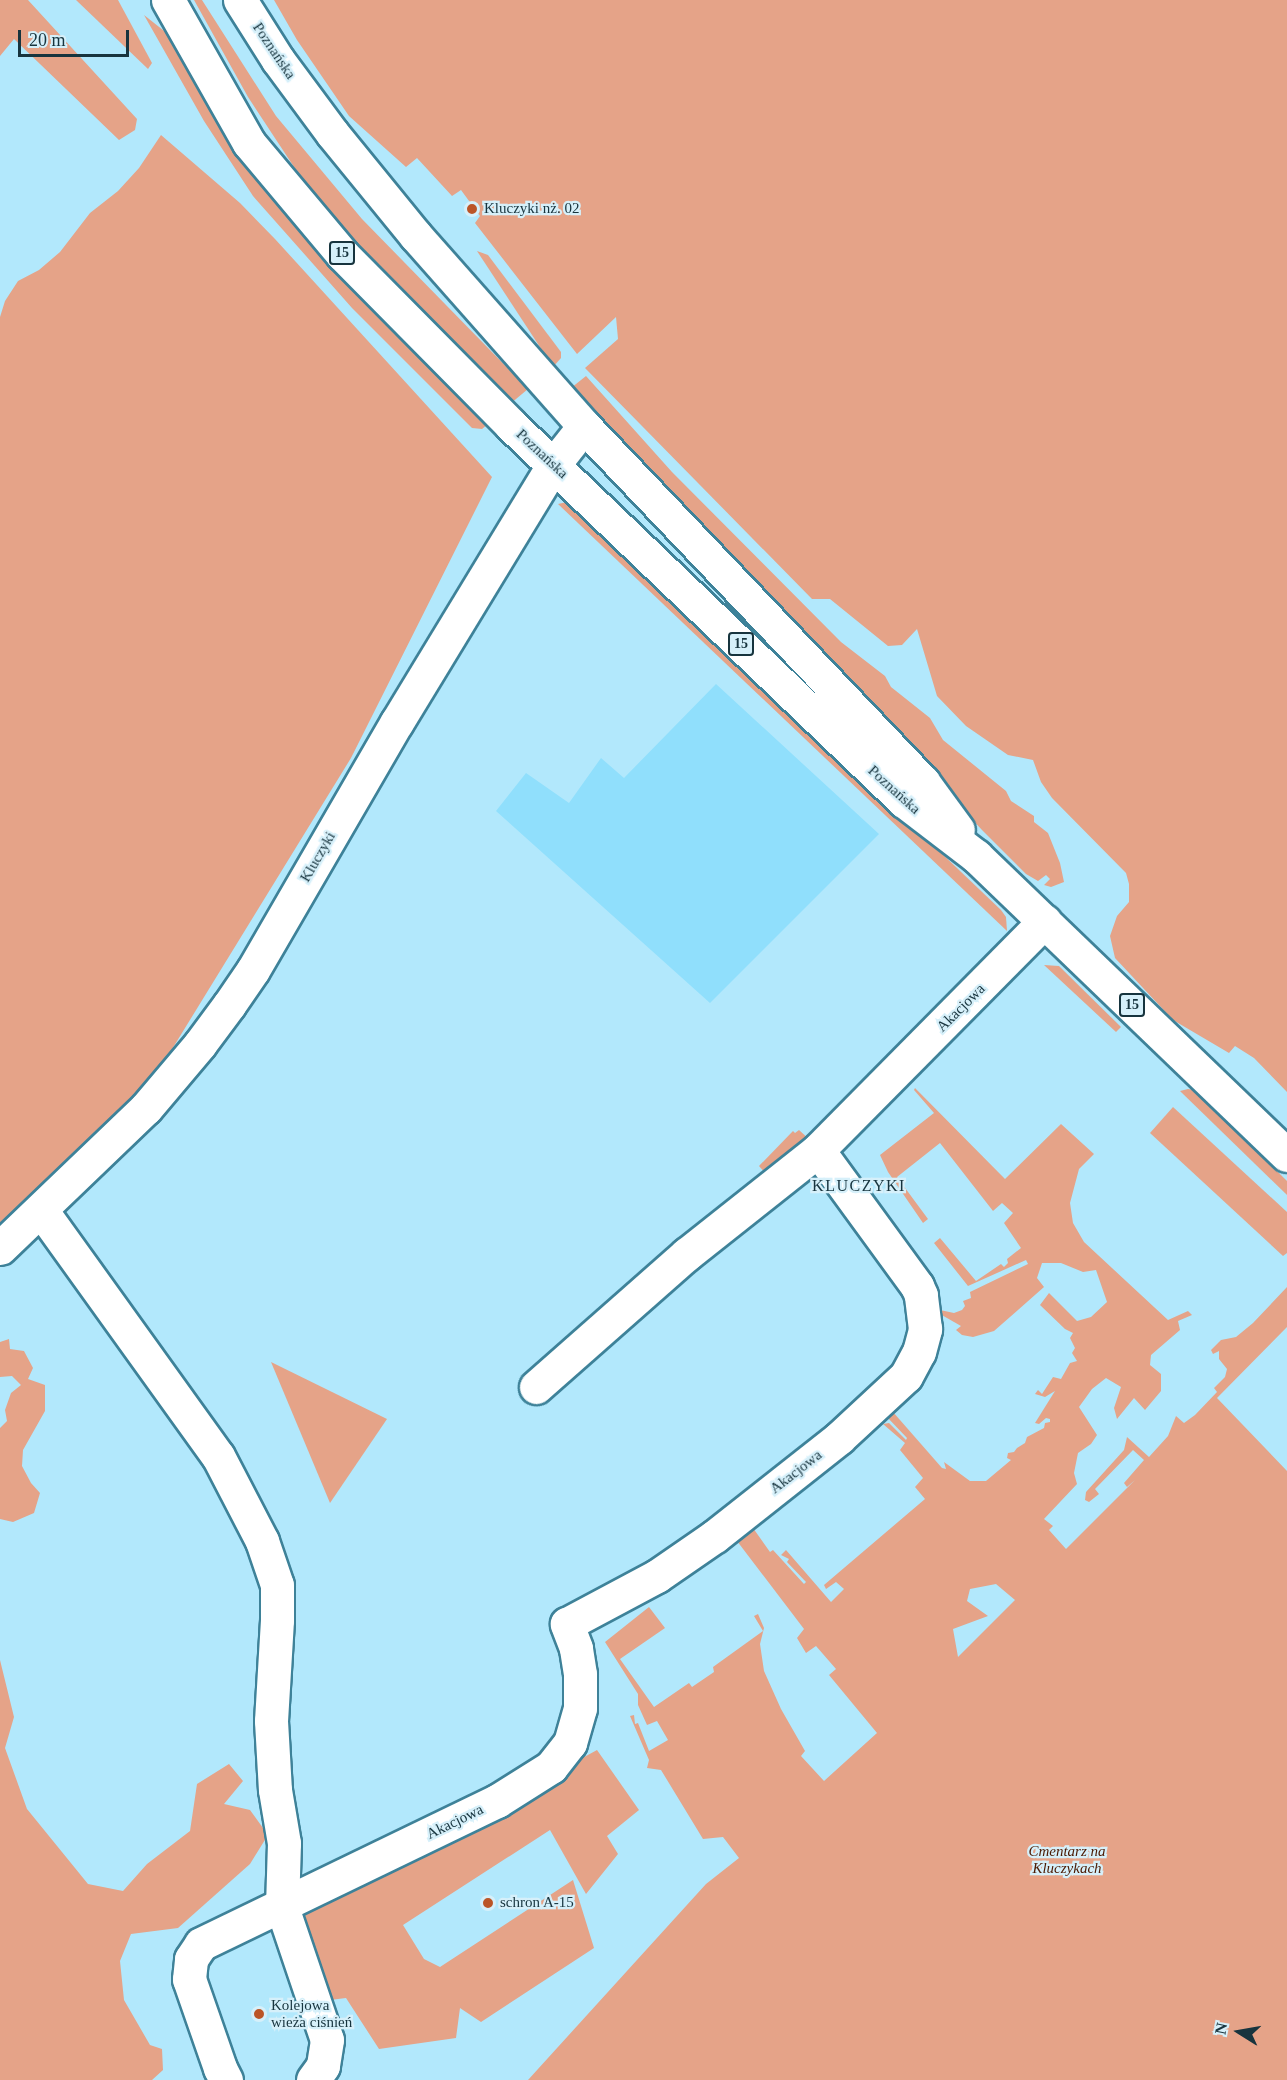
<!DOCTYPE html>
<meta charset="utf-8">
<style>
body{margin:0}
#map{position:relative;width:1287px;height:2080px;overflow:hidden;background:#b2e8fc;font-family:"Times New Roman",serif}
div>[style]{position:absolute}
.built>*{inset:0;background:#90dffc}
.green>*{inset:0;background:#e5a388}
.roads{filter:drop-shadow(2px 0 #3e8299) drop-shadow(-2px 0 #3e8299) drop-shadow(0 2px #3e8299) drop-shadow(0 -2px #3e8299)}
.minor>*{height:33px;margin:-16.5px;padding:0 16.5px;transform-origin:16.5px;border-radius:16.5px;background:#fff}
.primary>*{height:33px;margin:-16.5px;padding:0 16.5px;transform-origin:16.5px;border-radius:16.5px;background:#fff}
.dots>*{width:16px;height:16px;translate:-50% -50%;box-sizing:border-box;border:3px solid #d6f0fa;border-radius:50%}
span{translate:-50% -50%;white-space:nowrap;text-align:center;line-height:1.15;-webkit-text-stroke:4.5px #d6f0fa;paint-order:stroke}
.shield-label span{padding:2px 4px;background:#d6f0fa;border:2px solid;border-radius:4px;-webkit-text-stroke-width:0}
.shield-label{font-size:14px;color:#17343e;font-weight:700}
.street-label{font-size:15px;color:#17343e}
.poi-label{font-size:15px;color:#17343e}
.left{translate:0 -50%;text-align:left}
.park-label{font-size:15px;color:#4b1a03;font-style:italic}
.neighbourhood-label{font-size:16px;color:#17343e;letter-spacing:1.5px}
.north{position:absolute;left:1209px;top:2002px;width:60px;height:60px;-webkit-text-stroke:4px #d6f0fa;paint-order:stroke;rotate:281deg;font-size:16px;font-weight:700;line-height:24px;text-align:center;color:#17343e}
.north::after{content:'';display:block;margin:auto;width:21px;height:27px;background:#17343e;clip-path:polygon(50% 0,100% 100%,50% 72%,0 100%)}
.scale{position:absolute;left:18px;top:30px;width:111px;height:27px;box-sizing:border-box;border:3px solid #17343e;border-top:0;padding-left:8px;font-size:18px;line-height:21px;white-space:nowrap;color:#17343e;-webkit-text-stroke:4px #d6f0fa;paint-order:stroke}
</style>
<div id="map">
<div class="built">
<i style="clip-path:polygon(716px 684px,879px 834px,710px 1003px,496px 811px,526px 773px,569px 803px,601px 758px,624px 778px)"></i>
</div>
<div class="green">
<i style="clip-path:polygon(0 0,28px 0,137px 119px,135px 130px,119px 140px,14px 39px,0 56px)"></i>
<i style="clip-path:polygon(76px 0,118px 0,152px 63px,148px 69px)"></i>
<i style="clip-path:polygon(194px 0,202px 0,276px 116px,362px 219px,528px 389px,510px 404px,355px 248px,296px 170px,248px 97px)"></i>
<i style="clip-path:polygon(274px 0,1287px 0,1287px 1092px,1254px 1058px,1235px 1046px,1229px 1053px,1173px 1020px,1115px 958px,1110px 936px,1117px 916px,1129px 902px,1129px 884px,1126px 873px,1052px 798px,1041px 782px,1033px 760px,1008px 755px,966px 726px,937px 696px,917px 629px,902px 645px,888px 646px,830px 599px,812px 599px,585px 368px,618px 339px,616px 317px,577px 354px,475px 223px,480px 216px,461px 190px,452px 196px,417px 158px,406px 167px,349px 116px,297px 40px)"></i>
<i style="clip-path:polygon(144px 15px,173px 38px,346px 280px,488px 424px,482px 429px,472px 428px,352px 308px,253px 196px,204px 121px)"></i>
<i style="clip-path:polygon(161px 135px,240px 203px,275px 239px,492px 477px,351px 758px,142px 1098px,0 1224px,0 317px,5px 301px,18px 281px,39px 270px,60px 252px,90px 213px,118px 191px,139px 168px)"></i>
<i style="clip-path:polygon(477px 251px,488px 255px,561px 352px,561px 358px,553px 367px)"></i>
<i style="clip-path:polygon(586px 376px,672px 472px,841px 642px,885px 676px,891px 687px,930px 718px,943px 740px,1006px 791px,1011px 801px,1034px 816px,1034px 822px,1048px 833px,1060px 863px,1064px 882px,1051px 887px,1044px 885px,1050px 879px,1046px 875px,1038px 881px,1026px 874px,982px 830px,571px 388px)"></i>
<i style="clip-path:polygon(567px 502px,575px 504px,1001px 910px,1006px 917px,1007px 931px,558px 504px)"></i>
<i style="clip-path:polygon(1044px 965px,1059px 966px,1121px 1027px,1116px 1032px)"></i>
<i style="clip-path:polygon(evenodd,915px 1088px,1005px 1179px,1061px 1124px,1094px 1154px,1079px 1169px,1070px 1203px,1073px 1223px,1084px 1242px,1168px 1320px,1188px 1311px,1192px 1315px,1178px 1321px,1180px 1330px,1151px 1355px,1150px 1365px,1161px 1374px,1161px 1391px,1145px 1410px,1134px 1398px,1117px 1419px,1114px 1408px,1121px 1387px,1106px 1378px,1092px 1389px,1079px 1407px,1097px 1435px,1091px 1444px,1078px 1453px,1074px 1473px,1077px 1484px,1044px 1519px,1053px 1526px,1049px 1530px,1066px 1549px,1135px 1480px,1127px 1487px,1124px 1483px,1144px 1460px,1133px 1450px,1095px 1489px,1099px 1494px,1089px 1502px,1085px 1500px,1086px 1492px,1124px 1450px,1127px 1437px,1149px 1457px,1168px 1436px,1176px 1416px,1184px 1423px,1195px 1415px,1217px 1392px,1214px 1388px,1225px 1377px,1227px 1369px,1219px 1359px,1219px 1351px,1213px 1354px,1211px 1350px,1221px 1340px,1236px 1337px,1253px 1323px,1287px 1287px,1287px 1327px,1217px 1398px,1287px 1471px,1287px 2080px,528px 2080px,706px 1884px,739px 1858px,723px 1837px,703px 1839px,661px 1770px,647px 1768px,649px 1760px,630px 1716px,634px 1715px,635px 1724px,638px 1723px,649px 1751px,668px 1740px,657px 1721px,647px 1725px,638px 1705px,638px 1694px,605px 1642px,649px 1607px,665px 1628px,620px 1659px,654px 1707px,689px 1683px,692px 1687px,714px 1672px,713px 1667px,763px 1631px,754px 1616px,758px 1614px,764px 1628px,760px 1644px,764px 1671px,781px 1709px,805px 1751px,801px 1756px,824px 1781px,877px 1733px,829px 1675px,836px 1669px,816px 1646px,806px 1653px,797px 1638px,804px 1629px,737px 1541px,753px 1528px,770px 1552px,773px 1550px,804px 1584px,806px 1582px,787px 1562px,789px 1559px,781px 1555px,786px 1550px,831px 1602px,844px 1589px,836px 1582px,826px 1589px,824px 1585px,925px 1499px,915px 1487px,923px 1478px,900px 1450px,905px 1443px,883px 1424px,889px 1423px,906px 1440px,907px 1438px,887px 1417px,893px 1412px,942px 1468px,946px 1469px,944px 1462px,970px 1481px,986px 1481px,1011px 1460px,1007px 1458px,1008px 1453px,1014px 1452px,1017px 1448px,1025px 1443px,1027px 1437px,1044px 1428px,1045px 1423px,1050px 1422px,1050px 1419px,1046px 1418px,1039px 1424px,1035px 1423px,1055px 1391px,1045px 1397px,1035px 1394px,1038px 1390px,1042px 1394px,1053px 1377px,1061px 1379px,1070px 1363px,1077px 1361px,1072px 1353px,1075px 1348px,1070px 1338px,1073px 1333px,1065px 1329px,1040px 1305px,1049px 1293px,1077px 1321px,1091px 1317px,1107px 1302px,1096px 1270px,1083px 1272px,1061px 1263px,1042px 1263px,1037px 1278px,1044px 1287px,994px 1331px,973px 1337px,962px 1335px,956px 1330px,961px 1326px,940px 1314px,940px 1310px,954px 1313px,962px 1310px,965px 1306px,963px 1301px,971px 1298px,970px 1292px,1028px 1264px,1026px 1260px,968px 1286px,934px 1243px,940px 1238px,976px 1281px,1001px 1264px,1004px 1267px,1008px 1263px,1007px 1259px,1021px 1248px,1004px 1223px,1013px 1213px,1002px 1203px,993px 1211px,940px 1143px,897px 1177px,928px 1219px,923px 1223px,888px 1172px,880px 1155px,934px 1113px,914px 1090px,915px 1088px,996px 1584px,1015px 1600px,958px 1657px,953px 1629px,988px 1616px,967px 1601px,970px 1589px,996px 1584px)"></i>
<i style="clip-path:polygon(1188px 1089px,1194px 1090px,1287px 1181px,1287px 1195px,1180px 1091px)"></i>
<i style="clip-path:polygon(1173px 1107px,1287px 1212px,1287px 1253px,1283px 1256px,1150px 1133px)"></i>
<i style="clip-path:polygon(799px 1130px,811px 1141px,766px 1174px,759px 1166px,793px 1131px,795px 1133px)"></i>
<i style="clip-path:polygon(9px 1339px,10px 1349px,24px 1351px,33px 1368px,28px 1379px,45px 1385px,45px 1411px,23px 1450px,22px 1466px,31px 1483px,40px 1493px,34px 1513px,13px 1522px,0 1519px,0 1428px,7px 1421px,5px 1410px,11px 1393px,21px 1385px,12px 1376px,0 1377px,0 1342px)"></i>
<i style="clip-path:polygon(271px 1362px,387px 1419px,330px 1503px)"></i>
<i style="clip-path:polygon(0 1660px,14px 1717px,5px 1748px,27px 1809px,88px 1884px,123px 1891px,147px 1864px,190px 1831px,197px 1784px,229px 1764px,243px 1781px,224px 1804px,250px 1810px,268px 1835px,250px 1864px,178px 1928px,131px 1934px,120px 1961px,124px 2000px,150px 2045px,162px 2049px,163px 2070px,152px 2080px,0 2080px)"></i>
<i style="clip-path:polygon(597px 1750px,639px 1810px,607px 1836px,618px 1854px,586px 1894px,550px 1830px,403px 1925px,424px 1959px,440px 1967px,573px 1880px,594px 1948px,481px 2022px,460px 2008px,456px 2038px,379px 2049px,346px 1998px,330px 2000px,296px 1915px)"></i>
</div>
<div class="roads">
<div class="minor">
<i style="left:41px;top:1210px;width:303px;rotate:54.3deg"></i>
<i style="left:218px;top:1456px;width:96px;rotate:62.6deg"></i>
<i style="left:262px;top:1541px;width:46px;rotate:71.2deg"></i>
<i style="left:277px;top:1585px;width:35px;rotate:90deg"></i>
<i style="left:277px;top:1620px;width:101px;rotate:93.4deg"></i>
<i style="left:271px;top:1721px;width:69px;rotate:86.7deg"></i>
<i style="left:275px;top:1790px;width:54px;rotate:80.4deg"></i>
<i style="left:284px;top:1843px;width:64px;rotate:91.8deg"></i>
<i style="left:282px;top:1907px;width:140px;rotate:71.3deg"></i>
<i style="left:327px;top:2040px;width:26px;rotate:99deg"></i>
<i style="left:323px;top:2066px;width:17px;rotate:126deg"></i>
<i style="left:0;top:1248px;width:202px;rotate:-43.8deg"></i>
<i style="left:146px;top:1108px;width:84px;rotate:-49.8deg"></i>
<i style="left:200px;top:1044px;width:49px;rotate:-53.4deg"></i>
<i style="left:229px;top:1005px;width:42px;rotate:-55.6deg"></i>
<i style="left:253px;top:970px;width:287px;rotate:-59.9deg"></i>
<i style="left:397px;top:722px;width:302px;rotate:-58.7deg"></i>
<i style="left:554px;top:464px;width:48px;rotate:-51.7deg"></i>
<i style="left:536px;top:1387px;width:201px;rotate:-41.4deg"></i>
<i style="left:687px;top:1254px;width:167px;rotate:-38.4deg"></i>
<i style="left:818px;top:1150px;width:322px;rotate:-45.3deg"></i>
<i style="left:226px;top:2080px;width:13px;rotate:-117deg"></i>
<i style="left:220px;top:2068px;width:94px;rotate:-109.2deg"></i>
<i style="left:189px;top:1979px;width:20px;rotate:-84deg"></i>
<i style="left:191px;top:1959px;width:18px;rotate:-56deg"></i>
<i style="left:201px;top:1944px;width:329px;rotate:-25.8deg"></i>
<i style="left:497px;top:1801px;width:64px;rotate:-32.2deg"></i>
<i style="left:551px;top:1767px;width:31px;rotate:-52deg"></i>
<i style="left:570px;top:1743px;width:36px;rotate:-74deg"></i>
<i style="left:580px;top:1708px;width:34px;rotate:-90deg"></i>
<i style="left:580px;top:1674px;width:26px;rotate:-99deg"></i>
<i style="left:576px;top:1648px;width:26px;rotate:-111deg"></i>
<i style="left:567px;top:1624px;width:102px;rotate:-28.1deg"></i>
<i style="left:657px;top:1576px;width:70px;rotate:-34.6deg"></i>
<i style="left:715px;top:1536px;width:158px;rotate:-38.3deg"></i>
<i style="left:839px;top:1438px;width:91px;rotate:-42.8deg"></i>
<i style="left:906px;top:1376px;width:27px;rotate:-62deg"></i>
<i style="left:919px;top:1352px;width:24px;rotate:-75deg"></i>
<i style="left:925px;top:1329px;width:34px;rotate:-97deg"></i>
<i style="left:921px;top:1295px;width:10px;rotate:-114deg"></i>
<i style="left:917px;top:1286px;width:168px;rotate:-126.1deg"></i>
</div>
<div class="primary">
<i style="left:168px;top:0;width:164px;rotate:60.5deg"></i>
<i style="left:249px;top:143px;width:145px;rotate:50deg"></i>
<i style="left:342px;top:254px;width:240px;rotate:45.3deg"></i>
<i style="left:511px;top:425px;width:544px;rotate:43.73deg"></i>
<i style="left:904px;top:801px;width:91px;rotate:37.4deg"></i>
<i style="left:976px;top:856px;width:431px;rotate:43.9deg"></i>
<i style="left:240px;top:0;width:71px;rotate:57.7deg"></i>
<i style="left:278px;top:60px;width:91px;rotate:53.5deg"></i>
<i style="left:332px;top:133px;width:133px;rotate:50.8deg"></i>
<i style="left:416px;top:236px;width:254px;rotate:48.5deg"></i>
<i style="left:584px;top:426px;width:492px;rotate:46.4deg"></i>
<i style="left:923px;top:782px;width:59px;rotate:53.9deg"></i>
</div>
</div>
<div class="dots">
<i style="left:472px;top:209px;background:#bb5527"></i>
<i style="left:488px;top:1903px;background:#bb5527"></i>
<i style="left:259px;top:2014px;background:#bb5527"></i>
</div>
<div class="shield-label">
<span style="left:342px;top:253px">15</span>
<span style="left:741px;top:644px">15</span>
<span style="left:1132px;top:1005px">15</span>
</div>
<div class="street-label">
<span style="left:274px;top:51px;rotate:56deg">Poznańska</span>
<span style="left:542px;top:454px;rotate:43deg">Poznańska</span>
<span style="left:894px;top:790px;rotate:42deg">Poznańska</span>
<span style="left:318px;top:857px;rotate:-60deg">Kluczyki</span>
<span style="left:961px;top:1008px;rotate:-45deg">Akacjowa</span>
<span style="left:796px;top:1472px;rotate:-38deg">Akacjowa</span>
<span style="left:455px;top:1822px;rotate:-26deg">Akacjowa</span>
</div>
<div class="poi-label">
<span class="left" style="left:484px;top:209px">Kluczyki nż. 02</span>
<span class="left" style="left:500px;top:1903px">schron A-15</span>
<span class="left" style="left:271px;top:2014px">Kolejowa<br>wieża ciśnień</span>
</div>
<div class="park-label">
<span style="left:1067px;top:1860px">Cmentarz na<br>Kluczykach</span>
</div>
<div class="neighbourhood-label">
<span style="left:859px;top:1186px">KLUCZYKI</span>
</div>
<div class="north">N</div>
<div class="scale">20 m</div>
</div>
